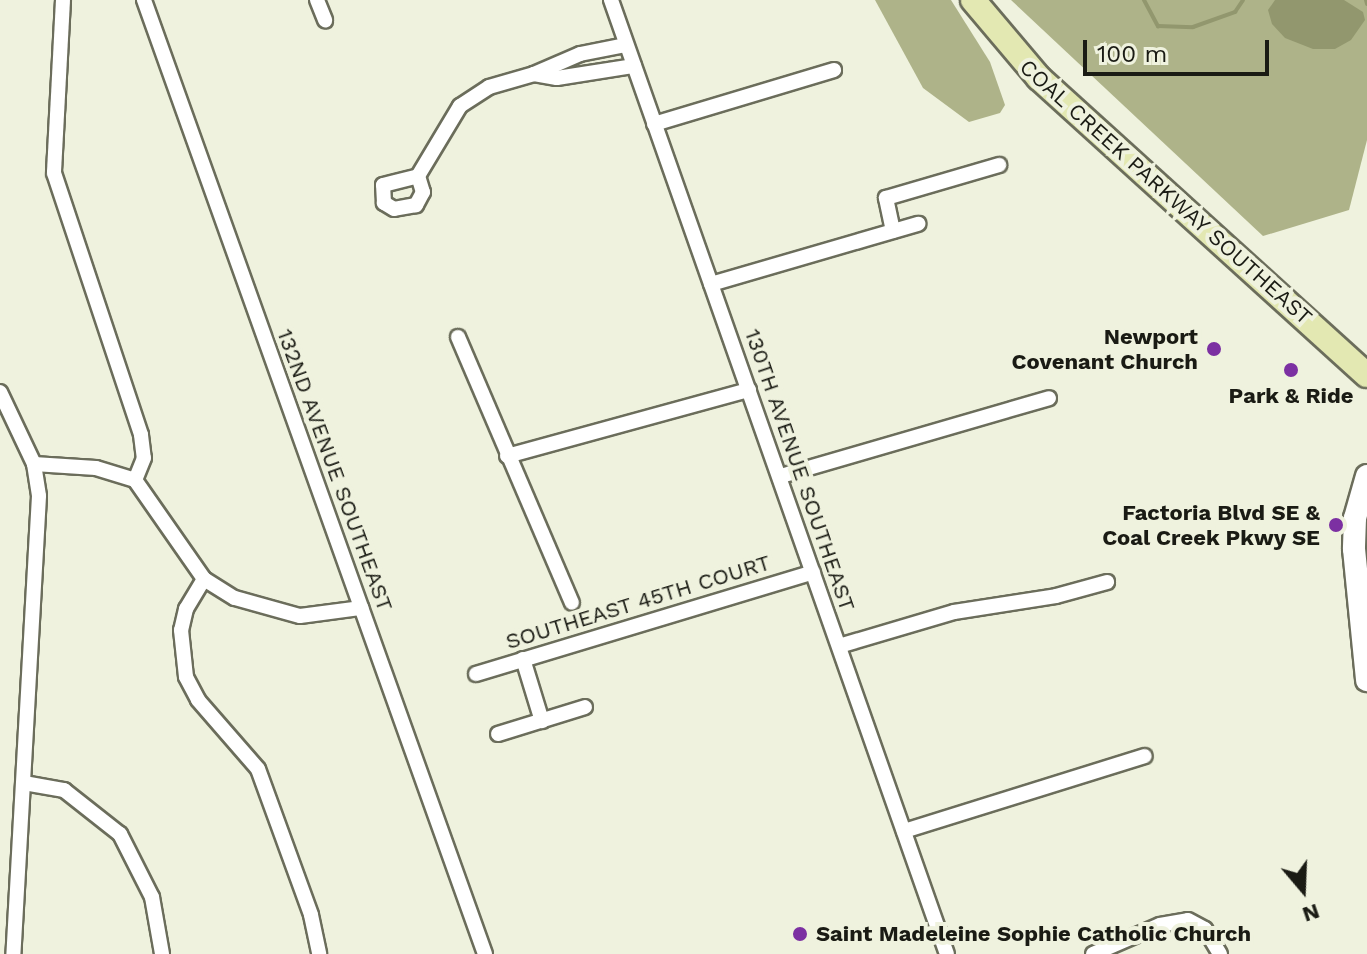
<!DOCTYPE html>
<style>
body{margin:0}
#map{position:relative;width:1367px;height:954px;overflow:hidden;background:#eff2de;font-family:"Work Sans",sans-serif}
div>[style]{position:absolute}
.forest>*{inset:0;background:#aeb389}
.water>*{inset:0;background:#92976e}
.stream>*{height:4px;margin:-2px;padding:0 2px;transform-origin:2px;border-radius:2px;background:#92976e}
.roads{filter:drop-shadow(2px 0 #6b6d5b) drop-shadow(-2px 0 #6b6d5b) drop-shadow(0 2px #6b6d5b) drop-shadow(0 -2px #6b6d5b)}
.street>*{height:14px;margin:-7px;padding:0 7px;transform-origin:7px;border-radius:7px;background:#fff}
.secondary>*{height:22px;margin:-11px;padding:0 11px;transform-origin:11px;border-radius:11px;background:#fff}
.primary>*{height:24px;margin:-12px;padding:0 12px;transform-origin:12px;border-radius:12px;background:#e3e8b2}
.dots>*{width:22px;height:22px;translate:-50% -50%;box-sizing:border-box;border:4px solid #eff2de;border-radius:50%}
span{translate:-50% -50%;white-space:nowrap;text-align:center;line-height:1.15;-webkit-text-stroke:8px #eff2de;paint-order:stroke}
.street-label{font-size:22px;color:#1a1b14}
.poi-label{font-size:22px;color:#1a1b14;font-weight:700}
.right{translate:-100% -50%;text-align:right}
.left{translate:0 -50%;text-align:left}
.north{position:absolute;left:1263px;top:850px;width:80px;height:80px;-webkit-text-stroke:6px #eff2de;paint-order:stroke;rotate:161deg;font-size:22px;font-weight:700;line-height:32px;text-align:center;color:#1a1b14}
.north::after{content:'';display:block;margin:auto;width:28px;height:36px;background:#1a1b14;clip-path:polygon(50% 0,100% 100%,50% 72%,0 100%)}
.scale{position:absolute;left:1083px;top:40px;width:186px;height:36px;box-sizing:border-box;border:4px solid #1a1b14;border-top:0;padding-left:10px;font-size:24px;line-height:28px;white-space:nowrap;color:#1a1b14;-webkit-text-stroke:6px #eff2de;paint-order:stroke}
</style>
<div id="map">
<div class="forest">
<i style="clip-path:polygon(875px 0,951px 0,990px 62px,1005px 105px,1000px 113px,969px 122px,923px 88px)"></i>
<i style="clip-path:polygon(1011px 0,1367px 0,1367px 140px,1349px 210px,1263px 236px)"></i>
</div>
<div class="water">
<i style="clip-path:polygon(1275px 0,1344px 0,1363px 12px,1365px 20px,1351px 40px,1335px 49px,1313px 49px,1285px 38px,1272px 24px,1268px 10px)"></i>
</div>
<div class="stream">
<i style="left:1144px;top:0;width:30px;rotate:62deg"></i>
<i style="left:1158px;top:26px;width:35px;rotate:2deg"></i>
<i style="left:1193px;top:27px;width:45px;rotate:-19.7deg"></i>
<i style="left:1235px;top:12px;width:14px;rotate:-56deg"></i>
<i style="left:1366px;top:0;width:4px;rotate:76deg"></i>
</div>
<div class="roads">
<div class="street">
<i style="left:63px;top:0;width:173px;rotate:93deg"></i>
<i style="left:54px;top:173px;width:276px;rotate:71.6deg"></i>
<i style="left:141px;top:435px;width:23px;rotate:83deg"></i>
<i style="left:144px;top:458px;width:24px;rotate:112deg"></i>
<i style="left:144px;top:0;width:1013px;rotate:70.33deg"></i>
<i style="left:317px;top:0;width:22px;rotate:68deg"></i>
<i style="left:611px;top:0;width:1011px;rotate:70.6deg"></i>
<i style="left:534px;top:74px;width:50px;rotate:-23.5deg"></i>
<i style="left:580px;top:54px;width:47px;rotate:-11.1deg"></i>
<i style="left:654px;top:124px;width:188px;rotate:-16.7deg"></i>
<i style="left:418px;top:176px;width:17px;rotate:73deg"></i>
<i style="left:423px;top:192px;width:15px;rotate:118deg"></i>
<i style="left:416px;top:205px;width:22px;rotate:170deg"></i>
<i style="left:394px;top:209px;width:12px;rotate:-149deg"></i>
<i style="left:384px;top:203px;width:18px;rotate:-93deg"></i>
<i style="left:383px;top:185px;width:36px;rotate:-14deg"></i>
<i style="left:418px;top:176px;width:82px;rotate:-59deg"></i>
<i style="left:460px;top:106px;width:35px;rotate:-33deg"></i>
<i style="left:489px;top:87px;width:47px;rotate:-16.1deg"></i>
<i style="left:534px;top:74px;width:23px;rotate:10deg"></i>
<i style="left:557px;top:78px;width:78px;rotate:-8.9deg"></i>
<i style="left:893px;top:231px;width:34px;rotate:-102deg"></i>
<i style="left:886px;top:198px;width:118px;rotate:-16.3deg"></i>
<i style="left:711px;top:284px;width:216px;rotate:-16.2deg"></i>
<i style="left:458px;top:337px;width:289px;rotate:66.8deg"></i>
<i style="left:0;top:392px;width:80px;rotate:64.7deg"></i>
<i style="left:34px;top:464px;width:32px;rotate:81deg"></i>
<i style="left:39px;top:496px;width:459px;rotate:93.2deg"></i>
<i style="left:507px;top:456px;width:251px;rotate:-15.3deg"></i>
<i style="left:34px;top:464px;width:62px;rotate:3.7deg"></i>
<i style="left:96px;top:468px;width:41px;rotate:17.1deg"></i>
<i style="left:135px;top:480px;width:121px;rotate:55.1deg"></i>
<i style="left:204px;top:579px;width:36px;rotate:32deg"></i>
<i style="left:235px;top:598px;width:67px;rotate:15.5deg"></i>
<i style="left:300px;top:616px;width:62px;rotate:-7.5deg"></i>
<i style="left:781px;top:476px;width:279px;rotate:-16.2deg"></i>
<i style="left:204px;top:579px;width:35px;rotate:121deg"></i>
<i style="left:186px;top:609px;width:22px;rotate:103deg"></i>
<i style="left:181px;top:630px;width:47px;rotate:83.9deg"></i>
<i style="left:186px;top:677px;width:26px;rotate:62deg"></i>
<i style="left:198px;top:700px;width:91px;rotate:49deg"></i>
<i style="left:258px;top:769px;width:155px;rotate:70deg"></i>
<i style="left:311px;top:915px;width:40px;rotate:78deg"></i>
<i style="left:839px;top:646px;width:120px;rotate:-16.5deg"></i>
<i style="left:954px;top:612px;width:103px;rotate:-8.9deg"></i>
<i style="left:1056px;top:596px;width:53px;rotate:-15.4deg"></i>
<i style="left:523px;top:659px;width:65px;rotate:73deg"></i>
<i style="left:476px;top:674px;width:352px;rotate:-16.8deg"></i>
<i style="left:498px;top:734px;width:91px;rotate:-17.2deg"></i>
<i style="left:24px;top:783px;width:41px;rotate:9.9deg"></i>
<i style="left:64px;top:790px;width:71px;rotate:38.2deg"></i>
<i style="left:120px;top:834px;width:71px;rotate:63.1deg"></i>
<i style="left:152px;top:897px;width:58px;rotate:80deg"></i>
<i style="left:904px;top:831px;width:252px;rotate:-17.3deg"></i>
<i style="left:1093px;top:954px;width:73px;rotate:-23.4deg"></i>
<i style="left:1160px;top:925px;width:28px;rotate:-10deg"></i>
<i style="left:1188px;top:920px;width:19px;rotate:28deg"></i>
<i style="left:1205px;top:929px;width:29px;rotate:59deg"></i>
</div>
<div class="secondary">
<i style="left:1367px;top:476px;width:44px;rotate:105.9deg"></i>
<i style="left:1355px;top:518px;width:31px;rotate:92deg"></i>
<i style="left:1354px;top:549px;width:132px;rotate:84.3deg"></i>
</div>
<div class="primary">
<i style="left:973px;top:0;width:102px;rotate:49.8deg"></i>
<i style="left:1039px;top:78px;width:442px;rotate:42.2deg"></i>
</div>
</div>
<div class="dots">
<i style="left:1214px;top:349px;background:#7c30a2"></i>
<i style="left:1291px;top:370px;background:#7c30a2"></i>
<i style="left:1336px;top:525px;background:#7c30a2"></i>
<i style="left:800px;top:934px;background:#7c30a2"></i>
</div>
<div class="street-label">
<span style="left:1166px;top:192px;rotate:42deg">COAL CREEK PARKWAY SOUTHEAST</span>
<span style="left:335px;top:470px;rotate:70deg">132ND AVENUE SOUTHEAST</span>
<span style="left:800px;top:470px;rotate:71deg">130TH AVENUE SOUTHEAST</span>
<span style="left:638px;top:602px;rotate:-17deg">SOUTHEAST 45TH COURT</span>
</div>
<div class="poi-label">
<span class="right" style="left:1198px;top:349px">Newport<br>Covenant Church</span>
<span style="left:1291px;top:396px">Park &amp; Ride</span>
<span class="right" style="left:1320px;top:525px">Factoria Blvd SE &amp;<br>Coal Creek Pkwy SE</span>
<span class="left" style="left:816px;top:934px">Saint Madeleine Sophie Catholic Church</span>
</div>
<div class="north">N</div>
<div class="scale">100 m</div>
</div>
